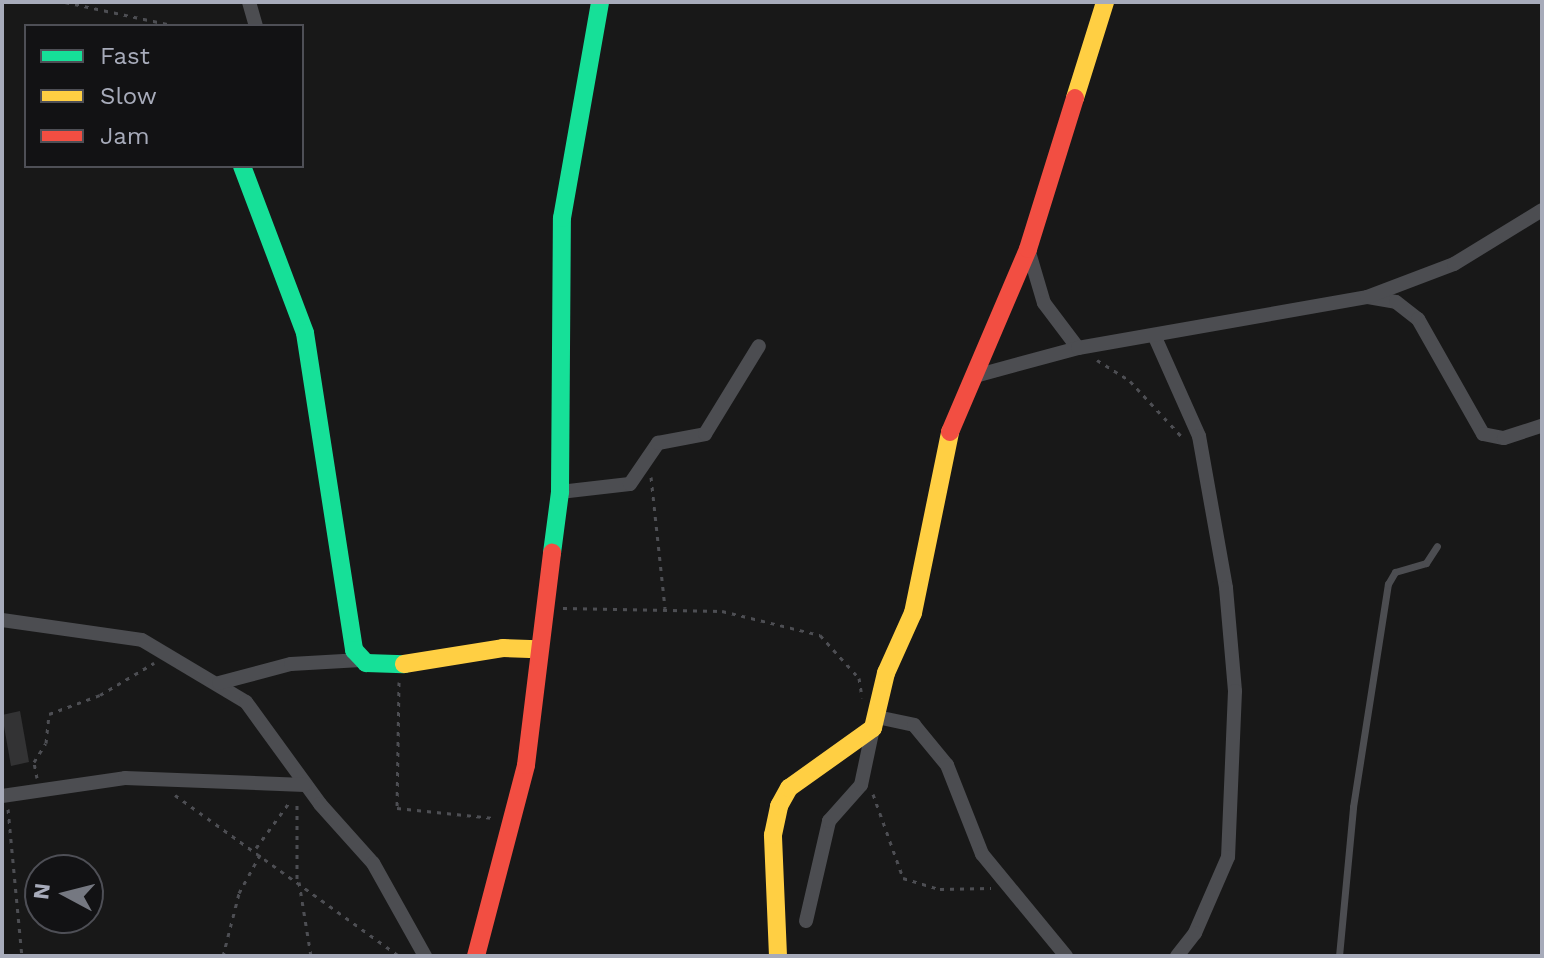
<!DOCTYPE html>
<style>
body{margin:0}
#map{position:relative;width:1544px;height:958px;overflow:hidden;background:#181818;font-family:"Work Sans",sans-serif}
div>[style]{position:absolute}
.building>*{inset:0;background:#333334}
.path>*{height:3px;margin-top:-1.5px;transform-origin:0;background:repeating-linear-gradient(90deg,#4d4e53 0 4px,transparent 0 10px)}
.lane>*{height:7px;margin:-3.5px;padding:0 3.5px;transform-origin:3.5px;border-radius:3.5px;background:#4c4d51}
.street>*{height:14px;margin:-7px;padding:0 7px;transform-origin:7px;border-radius:7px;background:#4c4d51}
.fast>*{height:18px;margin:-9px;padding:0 9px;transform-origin:9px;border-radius:9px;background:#16e098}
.slow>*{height:18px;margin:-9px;padding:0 9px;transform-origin:9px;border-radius:9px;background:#ffcf43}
.jam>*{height:18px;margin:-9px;padding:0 9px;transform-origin:9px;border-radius:9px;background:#f24e42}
span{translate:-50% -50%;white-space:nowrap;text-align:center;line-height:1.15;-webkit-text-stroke:8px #121214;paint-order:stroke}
.frame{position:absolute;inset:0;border:4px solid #a7abba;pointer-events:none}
.legend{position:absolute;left:24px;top:24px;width:280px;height:144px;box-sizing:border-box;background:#121214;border:2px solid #4e4f56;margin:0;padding:10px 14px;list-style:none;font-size:24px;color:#a7abba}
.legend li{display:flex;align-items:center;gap:16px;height:40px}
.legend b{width:40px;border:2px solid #4e4f56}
.north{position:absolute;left:24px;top:854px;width:80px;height:80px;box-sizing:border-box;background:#121214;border:2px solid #4e4f56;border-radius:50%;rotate:277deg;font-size:22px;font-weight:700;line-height:32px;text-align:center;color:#a7abba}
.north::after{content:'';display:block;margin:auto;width:28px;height:36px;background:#757881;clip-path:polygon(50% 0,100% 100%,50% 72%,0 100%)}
</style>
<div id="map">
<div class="building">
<i style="clip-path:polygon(20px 711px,29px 762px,11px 766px,2px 715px)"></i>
</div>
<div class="path">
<i style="left:65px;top:2px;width:114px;rotate:12.2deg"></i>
<i style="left:1097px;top:360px;width:39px;rotate:32deg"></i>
<i style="left:1130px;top:381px;width:78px;rotate:47.1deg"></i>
<i style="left:651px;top:477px;width:132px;rotate:83.9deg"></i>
<i style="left:563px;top:608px;width:159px;rotate:1.1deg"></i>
<i style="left:722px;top:611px;width:101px;rotate:13.8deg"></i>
<i style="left:820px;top:635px;width:58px;rotate:47.8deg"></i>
<i style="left:859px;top:678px;width:20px;rotate:81deg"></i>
<i style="left:399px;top:682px;width:126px;rotate:90.9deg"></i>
<i style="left:397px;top:808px;width:97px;rotate:5.9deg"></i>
<i style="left:37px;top:778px;width:16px;rotate:-101deg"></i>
<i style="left:34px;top:762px;width:22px;rotate:-58deg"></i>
<i style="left:46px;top:743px;width:29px;rotate:-84deg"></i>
<i style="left:49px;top:714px;width:54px;rotate:-20.4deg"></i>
<i style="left:100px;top:695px;width:63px;rotate:-30.7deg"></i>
<i style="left:873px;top:794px;width:89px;rotate:70.3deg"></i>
<i style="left:903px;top:878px;width:39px;rotate:17deg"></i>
<i style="left:940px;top:889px;width:51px;rotate:-1.1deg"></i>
<i style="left:175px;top:795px;width:276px;rotate:35.7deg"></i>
<i style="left:8px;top:809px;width:148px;rotate:84.6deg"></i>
<i style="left:256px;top:848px;width:59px;rotate:-53.9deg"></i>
<i style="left:297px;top:879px;width:79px;rotate:-90deg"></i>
<i style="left:299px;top:882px;width:75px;rotate:80.8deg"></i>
<i style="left:223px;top:956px;width:65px;rotate:-75.7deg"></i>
<i style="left:239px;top:893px;width:46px;rotate:-61.2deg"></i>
</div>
<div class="lane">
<i style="left:1339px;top:956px;width:150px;rotate:-84.6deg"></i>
<i style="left:1353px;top:807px;width:226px;rotate:-81.1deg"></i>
<i style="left:1388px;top:584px;width:14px;rotate:-60deg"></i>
<i style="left:1395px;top:572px;width:32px;rotate:-16deg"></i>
<i style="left:1426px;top:563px;width:20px;rotate:-57deg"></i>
</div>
<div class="street">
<i style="left:249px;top:2px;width:25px;rotate:74deg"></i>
<i style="left:1028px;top:249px;width:56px;rotate:73.5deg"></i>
<i style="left:1044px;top:303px;width:56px;rotate:52.9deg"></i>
<i style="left:1368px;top:297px;width:28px;rotate:10deg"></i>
<i style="left:1396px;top:302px;width:28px;rotate:38deg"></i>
<i style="left:1418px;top:319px;width:132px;rotate:60.5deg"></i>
<i style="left:1483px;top:434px;width:21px;rotate:11deg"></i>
<i style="left:1504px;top:438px;width:40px;rotate:-18deg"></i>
<i style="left:1154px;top:335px;width:111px;rotate:66deg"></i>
<i style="left:1199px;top:436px;width:154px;rotate:79.9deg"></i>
<i style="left:1226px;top:588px;width:103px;rotate:85deg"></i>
<i style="left:1235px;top:691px;width:166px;rotate:92.4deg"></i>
<i style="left:1228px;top:857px;width:83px;rotate:113.5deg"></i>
<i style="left:1195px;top:933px;width:29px;rotate:128deg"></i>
<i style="left:975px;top:376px;width:107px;rotate:-15.2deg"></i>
<i style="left:1078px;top:348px;width:293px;rotate:-10deg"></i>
<i style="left:1367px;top:297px;width:93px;rotate:-20.8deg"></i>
<i style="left:1454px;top:264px;width:103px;rotate:-31.5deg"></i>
<i style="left:560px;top:492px;width:70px;rotate:-6.5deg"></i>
<i style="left:630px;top:484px;width:50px;rotate:-55.7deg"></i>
<i style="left:658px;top:443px;width:48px;rotate:-10.8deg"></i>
<i style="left:705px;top:434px;width:103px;rotate:-58.5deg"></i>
<i style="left:2px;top:620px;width:141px;rotate:8.1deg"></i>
<i style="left:142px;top:640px;width:121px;rotate:30.8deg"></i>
<i style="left:246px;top:702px;width:126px;rotate:54deg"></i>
<i style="left:320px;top:804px;width:79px;rotate:48.1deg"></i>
<i style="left:373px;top:863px;width:107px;rotate:60.8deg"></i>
<i style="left:219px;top:683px;width:74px;rotate:-14.8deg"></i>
<i style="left:291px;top:664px;width:70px;rotate:-3.3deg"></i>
<i style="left:877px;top:717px;width:38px;rotate:12deg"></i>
<i style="left:914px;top:725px;width:52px;rotate:50.5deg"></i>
<i style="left:947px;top:765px;width:96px;rotate:68.5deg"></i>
<i style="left:982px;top:854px;width:132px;rotate:50.5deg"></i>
<i style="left:2px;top:796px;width:124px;rotate:-8.3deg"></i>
<i style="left:125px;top:778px;width:180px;rotate:2.2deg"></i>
<i style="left:806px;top:921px;width:103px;rotate:-77deg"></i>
<i style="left:829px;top:821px;width:48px;rotate:-48.4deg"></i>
<i style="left:861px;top:785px;width:58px;rotate:-78.1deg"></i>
</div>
<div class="fast">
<i style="left:242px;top:166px;width:178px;rotate:69.3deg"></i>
<i style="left:305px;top:333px;width:321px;rotate:81.2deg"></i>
<i style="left:354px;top:650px;width:18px;rotate:47deg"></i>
<i style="left:366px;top:663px;width:38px;rotate:2deg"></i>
<i style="left:552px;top:553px;width:62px;rotate:-82.5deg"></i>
<i style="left:560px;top:492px;width:274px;rotate:-89.6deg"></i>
<i style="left:562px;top:218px;width:219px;rotate:-80deg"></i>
</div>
<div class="slow">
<i style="left:1075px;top:98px;width:101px;rotate:-72.6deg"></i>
<i style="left:404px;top:664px;width:100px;rotate:-9.2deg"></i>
<i style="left:503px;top:648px;width:34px;rotate:2deg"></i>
<i style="left:778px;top:956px;width:121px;rotate:-92.4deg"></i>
<i style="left:773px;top:835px;width:30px;rotate:-78deg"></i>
<i style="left:779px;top:806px;width:21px;rotate:-61deg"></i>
<i style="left:789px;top:788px;width:103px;rotate:-35.5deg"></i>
<i style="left:873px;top:728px;width:57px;rotate:-76.7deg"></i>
<i style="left:886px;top:673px;width:66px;rotate:-65.8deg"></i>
<i style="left:913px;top:613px;width:185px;rotate:-78.4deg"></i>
</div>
<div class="jam">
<i style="left:950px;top:432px;width:199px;rotate:-66.9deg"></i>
<i style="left:1028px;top:249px;width:158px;rotate:-72.7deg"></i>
<i style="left:476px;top:956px;width:197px;rotate:-75.3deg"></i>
<i style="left:526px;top:765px;width:214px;rotate:-83deg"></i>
</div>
<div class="frame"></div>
<ul class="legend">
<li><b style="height:10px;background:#16e098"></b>Fast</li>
<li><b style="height:10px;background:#ffcf43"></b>Slow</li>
<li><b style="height:10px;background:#f24e42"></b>Jam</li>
</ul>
<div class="north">N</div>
</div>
